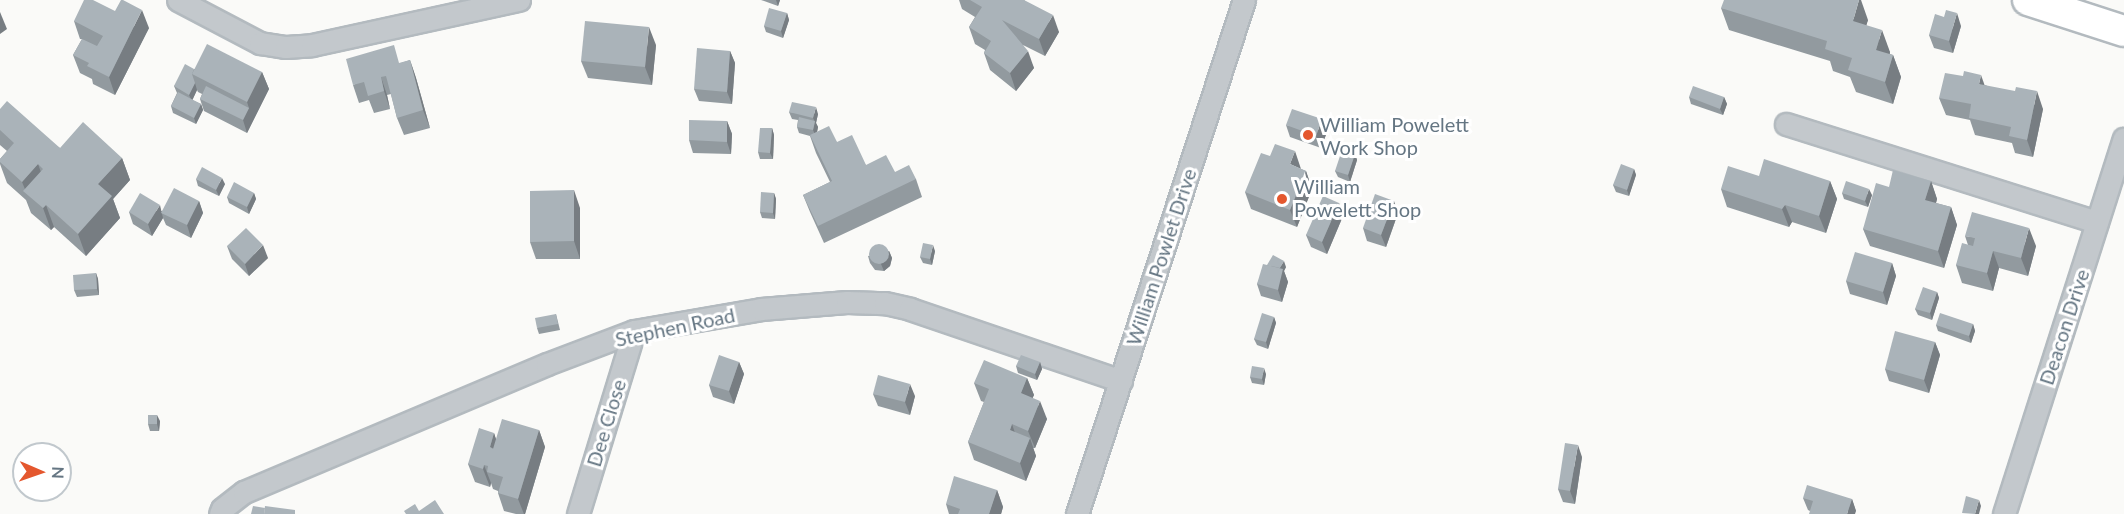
<!DOCTYPE html>
<style>
body{margin:0}
#map{position:relative;width:2124px;height:514px;overflow:hidden;background:#fafaf8;font-family:Lato,sans-serif}
div>[style]{position:absolute}
.roads{filter:drop-shadow(2px 0 #b3babf) drop-shadow(-2px 0 #b3babf) drop-shadow(0 2px #b3babf) drop-shadow(0 -2px #b3babf)}
.street>*{height:21px;margin:-10.5px;padding:0 10.5px;transform-origin:10.5px;border-radius:10.5px;background:#c3c8cc}
.secondary>*{height:30px;margin:-15px;padding:0 15px;transform-origin:15px;border-radius:15px;background:#fff}
.wall>*{inset:0;background:#929a9f}
.shaded-wall>*{inset:0;background:#777d82}
.building>*{inset:0;background:#aab3b9}
.round{border-radius:50%}
.dots>*{width:16px;height:16px;translate:-50% -50%;box-sizing:border-box;border:3px solid #fff;border-radius:50%}
span{translate:-50% -50%;white-space:nowrap;text-align:center;line-height:1.15;-webkit-text-stroke:6px #fff;paint-order:stroke}
.poi-label{font-size:20px;color:#657683}
.left{translate:0 -50%;text-align:left}
.street-label{font-size:20px;color:#657683}
.north{position:absolute;left:12px;top:442px;width:60px;height:60px;box-sizing:border-box;background:#fff;border:2px solid #c1c8cd;border-radius:50%;rotate:92deg;font-size:16px;font-weight:700;line-height:24px;text-align:center;color:#657683}
.north::after{content:'';display:block;margin:auto;width:21px;height:27px;background:#e4572e;clip-path:polygon(50% 0,100% 100%,50% 72%,0 100%)}
</style>
<div id="map">
<div class="roads">
<div class="street">
<i style="left:178px;top:0;width:93px;rotate:27.7deg"></i>
<i style="left:260px;top:43px;width:26px;rotate:9deg"></i>
<i style="left:286px;top:47px;width:26px;rotate:-4deg"></i>
<i style="left:312px;top:45px;width:212px;rotate:-12.3deg"></i>
<i style="left:1786px;top:124px;width:326px;rotate:17.5deg"></i>
<i style="left:220px;top:514px;width:5px;rotate:-68deg"></i>
<i style="left:222px;top:509px;width:28px;rotate:-38deg"></i>
<i style="left:244px;top:492px;width:329px;rotate:-22.9deg"></i>
<i style="left:547px;top:364px;width:93px;rotate:-20.8deg"></i>
<i style="left:634px;top:331px;width:129px;rotate:-9.8deg"></i>
<i style="left:761px;top:309px;width:86px;rotate:-4.7deg"></i>
<i style="left:847px;top:302px;width:38px;rotate:2deg"></i>
<i style="left:885px;top:303px;width:26px;rotate:13deg"></i>
<i style="left:910px;top:309px;width:223px;rotate:18.8deg"></i>
<i style="left:578px;top:514px;width:191px;rotate:-73deg"></i>
<i style="left:1077px;top:514px;width:540px;rotate:-72deg"></i>
<i style="left:2004px;top:514px;width:394px;rotate:-72.3deg"></i>
</div>
<div class="secondary">
<i style="left:2028px;top:0;width:101px;rotate:17.9deg"></i>
</div>
</div>
<div class="wall">
<i style="clip-path:polygon(761px 0,780px 0,778px 6px)"></i>
<i style="clip-path:polygon(959px 0,1024px 0,1059px 32px,1045px 56px,1023px 45px,1034px 68px,1016px 91px,990px 70px,984px 53px,985px 50px,975px 44px,969px 27px,975px 17px,962px 9px)"></i>
<i style="clip-path:polygon(1721px 8px,1868px 20px,1866px 25px,1890px 52px,1890px 54px,1893px 55px,1901px 77px,1893px 104px,1856px 92px,1850px 77px,1833px 71px,1830px 61px,1729px 30px)"></i>
<i style="clip-path:polygon(787px 13px,789px 20px,783px 38px,766px 32px,764px 26px)"></i>
<i style="clip-path:polygon(74px 21px,149px 28px,115px 95px,93px 84px,92px 79px,80px 73px,73px 55px,82px 39px,80px 39px)"></i>
<i style="clip-path:polygon(1961px 26px,1953px 53px,1934px 48px,1929px 35px)"></i>
<i style="clip-path:polygon(656px 45px,652px 85px,588px 78px,581px 61px)"></i>
<i style="clip-path:polygon(730px 51px,735px 63px,732px 104px,699px 101px,694px 89px)"></i>
<i style="clip-path:polygon(410px 60px,416px 78px,430px 128px,404px 135px,397px 118px,391px 94px,387px 95px,390px 109px,374px 113px,369px 100px,359px 103px,353px 85px,401px 63px)"></i>
<i style="clip-path:polygon(194px 69px,262px 72px,269px 89px,247px 133px,204px 111px,200px 99px,202px 94px,198px 92px,197px 90px,192px 100px,201px 104px,203px 110px,196px 124px,173px 113px,171px 106px,177px 93px,174px 86px)"></i>
<i style="clip-path:polygon(1985px 85px,2043px 109px,2033px 157px,2015px 153px,2012px 143px,1975px 135px,1970px 120px,1946px 115px,1939px 98px)"></i>
<i style="clip-path:polygon(1689px 97px,1724px 97px,1727px 104px,1723px 115px,1691px 104px)"></i>
<i style="clip-path:polygon(0 109px,60px 148px,122px 158px,130px 180px,113px 199px,120px 218px,86px 256px,54px 227px,51px 230px,31px 213px,26px 200px,7px 183px,0 164px,0 159px,7px 151px,0 145px)"></i>
<i style="clip-path:polygon(789px 112px,818px 114px,816px 123px,818px 127px,817px 132px,837px 142px,866px 165px,895px 172px,916px 179px,922px 197px,824px 243px,810px 212px,803px 195px,830px 182px,816px 153px,810px 136px,799px 133px,797px 127px,798px 120px,792px 119px)"></i>
<i style="clip-path:polygon(727px 121px,732px 134px,731px 154px,693px 153px,689px 140px)"></i>
<i style="clip-path:polygon(1286px 125px,1327px 132px,1321px 148px,1290px 137px)"></i>
<i style="clip-path:polygon(772px 128px,774px 135px,773px 159px,760px 159px,758px 152px)"></i>
<i style="clip-path:polygon(1355px 154px,1357px 160px,1350px 182px,1338px 177px,1335px 171px)"></i>
<i style="clip-path:polygon(1301px 169px,1306px 171px,1312px 189px,1297px 227px,1251px 209px,1245px 192px)"></i>
<i style="clip-path:polygon(1634px 169px,1636px 175px,1629px 196px,1616px 192px,1613px 185px)"></i>
<i style="clip-path:polygon(1759px 176px,1830px 181px,1837px 199px,1826px 233px,1792px 222px,1789px 227px,1727px 207px,1721px 189px)"></i>
<i style="clip-path:polygon(196px 179px,225px 184px,219px 196px,198px 186px)"></i>
<i style="clip-path:polygon(1931px 181px,1937px 199px,1936px 203px,1951px 207px,1957px 225px,1944px 268px,1870px 246px,1863px 229px,1889px 187px)"></i>
<i style="clip-path:polygon(254px 193px,256px 199px,249px 214px,229px 203px,227px 197px)"></i>
<i style="clip-path:polygon(774px 193px,776px 199px,775px 219px,762px 218px,760px 212px)"></i>
<i style="clip-path:polygon(1842px 193px,1872px 195px,1868px 207px,1844px 199px)"></i>
<i style="clip-path:polygon(199px 201px,203px 213px,191px 238px,166px 225px,163px 218px,152px 236px,133px 224px,129px 212px,162px 211px)"></i>
<i style="clip-path:polygon(1339px 203px,1343px 216px,1327px 254px,1311px 247px,1306px 235px)"></i>
<i style="clip-path:polygon(580px 208px,580px 259px,536px 259px,530px 242px)"></i>
<i style="clip-path:polygon(1398px 213px,1386px 247px,1367px 241px,1363px 228px)"></i>
<i style="clip-path:polygon(1965px 236px,2036px 246px,2028px 276px,1999px 268px,1993px 291px,1962px 283px,1956px 265px,1968px 245px)"></i>
<i style="clip-path:polygon(227px 246px,268px 258px,249px 276px,232px 259px)"></i>
<i style="clip-path:polygon(889px 251px,892px 258px,890px 266px,884px 271px,875px 270px,870px 263px,868px 256px)"></i>
<i style="clip-path:polygon(935px 251px,932px 265px,923px 263px,920px 257px)"></i>
<i style="clip-path:polygon(1892px 263px,1896px 276px,1887px 305px,1850px 294px,1846px 281px)"></i>
<i style="clip-path:polygon(1267px 265px,1286px 267px,1284px 271px,1288px 282px,1282px 302px,1261px 296px,1257px 284px)"></i>
<i style="clip-path:polygon(96px 273px,98px 279px,99px 295px,77px 297px,74px 290px)"></i>
<i style="clip-path:polygon(1937px 292px,1939px 298px,1932px 320px,1918px 315px,1915px 309px)"></i>
<i style="clip-path:polygon(556px 314px,560px 330px,539px 334px,537px 328px)"></i>
<i style="clip-path:polygon(1274px 317px,1276px 323px,1268px 349px,1257px 345px,1254px 339px)"></i>
<i style="clip-path:polygon(1973px 324px,1975px 331px,1971px 343px,1938px 331px,1936px 325px)"></i>
<i style="clip-path:polygon(1935px 342px,1940px 355px,1929px 393px,1889px 381px,1885px 369px)"></i>
<i style="clip-path:polygon(739px 362px,744px 374px,734px 404px,713px 397px,709px 385px)"></i>
<i style="clip-path:polygon(1040px 362px,1042px 369px,1037px 380px,1018px 373px,1016px 366px)"></i>
<i style="clip-path:polygon(1266px 374px,1264px 385px,1252px 383px,1250px 377px)"></i>
<i style="clip-path:polygon(1027px 378px,1034px 395px,1032px 398px,1047px 419px,1035px 448px,1033px 448px,1036px 456px,1026px 481px,974px 460px,968px 442px,984px 402px,981px 401px,974px 383px)"></i>
<i style="clip-path:polygon(873px 394px,915px 396px,910px 415px,878px 406px)"></i>
<i style="clip-path:polygon(160px 421px,159px 431px,150px 431px,148px 424px)"></i>
<i style="clip-path:polygon(539px 430px,545px 447px,525px 514px,516px 514px,504px 511px,498px 493px,498px 491px,493px 489px,491px 483px,490px 487px,475px 482px,468px 464px,494px 433px,496px 440px)"></i>
<i style="clip-path:polygon(1582px 457px,1575px 504px,1563px 502px,1558px 489px)"></i>
<i style="clip-path:polygon(997px 490px,1003px 507px,1001px 514px,949px 514px,946px 504px)"></i>
<i style="clip-path:polygon(1803px 498px,1852px 499px,1856px 511px,1810px 511px,1808px 510px)"></i>
</div>
<div class="shaded-wall">
<i style="clip-path:polygon(776px 0,780px 0,778px 6px)"></i>
<i style="clip-path:polygon(1859px 0,1861px 0,1868px 20px,1861px 43px,1853px 21px)"></i>
<i style="clip-path:polygon(142px 10px,149px 28px,115px 95px,109px 77px)"></i>
<i style="clip-path:polygon(0 12px,7px 29px,0 34px)"></i>
<i style="clip-path:polygon(787px 13px,789px 20px,783px 38px,781px 31px)"></i>
<i style="clip-path:polygon(1957px 13px,1961px 26px,1953px 53px,1949px 41px)"></i>
<i style="clip-path:polygon(1053px 15px,1059px 32px,1045px 56px,1039px 39px)"></i>
<i style="clip-path:polygon(649px 27px,656px 45px,652px 85px,645px 67px)"></i>
<i style="clip-path:polygon(1882px 30px,1890px 52px,1884px 71px,1876px 50px)"></i>
<i style="clip-path:polygon(730px 51px,735px 63px,732px 104px,727px 92px)"></i>
<i style="clip-path:polygon(1028px 51px,1034px 68px,1016px 91px,1010px 73px)"></i>
<i style="clip-path:polygon(1893px 55px,1901px 77px,1893px 104px,1885px 82px)"></i>
<i style="clip-path:polygon(410px 60px,416px 78px,430px 128px,423px 110px)"></i>
<i style="clip-path:polygon(262px 72px,269px 89px,247px 133px,243px 120px,249px 108px,247px 102px)"></i>
<i style="clip-path:polygon(1981px 75px,1987px 92px,1979px 84px)"></i>
<i style="clip-path:polygon(381px 77px,387px 95px,390px 109px,384px 91px)"></i>
<i style="clip-path:polygon(195px 83px,197px 90px,192px 101px,189px 95px)"></i>
<i style="clip-path:polygon(2037px 91px,2043px 109px,2033px 157px,2027px 140px)"></i>
<i style="clip-path:polygon(1724px 97px,1727px 104px,1723px 115px,1720px 109px)"></i>
<i style="clip-path:polygon(201px 104px,203px 110px,196px 124px,194px 118px)"></i>
<i style="clip-path:polygon(816px 107px,818px 114px,816px 123px,818px 127px,816px 137px,813px 130px,815px 122px,813px 118px)"></i>
<i style="clip-path:polygon(1322px 119px,1327px 132px,1321px 148px,1316px 136px)"></i>
<i style="clip-path:polygon(727px 121px,732px 134px,731px 154px,727px 142px)"></i>
<i style="clip-path:polygon(772px 128px,774px 135px,773px 159px,770px 153px)"></i>
<i style="clip-path:polygon(1295px 151px,1301px 169px,1290px 164px)"></i>
<i style="clip-path:polygon(1355px 154px,1357px 160px,1350px 182px,1348px 175px)"></i>
<i style="clip-path:polygon(122px 158px,130px 180px,113px 199px,120px 218px,86px 256px,78px 234px,98px 184px)"></i>
<i style="clip-path:polygon(38px 164px,46px 186px,27px 194px,22px 182px)"></i>
<i style="clip-path:polygon(1634px 169px,1636px 175px,1629px 196px,1627px 190px)"></i>
<i style="clip-path:polygon(1306px 171px,1312px 189px,1297px 227px,1290px 210px)"></i>
<i style="clip-path:polygon(222px 178px,225px 184px,219px 196px,216px 190px)"></i>
<i style="clip-path:polygon(1830px 181px,1837px 199px,1826px 233px,1819px 216px)"></i>
<i style="clip-path:polygon(1931px 181px,1937px 199px,1932px 218px,1925px 200px)"></i>
<i style="clip-path:polygon(1869px 189px,1872px 195px,1868px 207px,1865px 201px)"></i>
<i style="clip-path:polygon(574px 190px,580px 208px,580px 259px,574px 241px)"></i>
<i style="clip-path:polygon(254px 193px,256px 199px,249px 214px,247px 207px)"></i>
<i style="clip-path:polygon(774px 193px,776px 199px,775px 219px,773px 213px)"></i>
<i style="clip-path:polygon(199px 201px,203px 213px,191px 238px,187px 225px)"></i>
<i style="clip-path:polygon(1394px 201px,1398px 213px,1386px 247px,1381px 235px)"></i>
<i style="clip-path:polygon(1339px 203px,1343px 216px,1327px 254px,1322px 242px)"></i>
<i style="clip-path:polygon(46px 205px,54px 227px,51px 230px,43px 208px)"></i>
<i style="clip-path:polygon(160px 205px,163px 218px,152px 236px,148px 224px)"></i>
<i style="clip-path:polygon(1785px 205px,1792px 222px,1789px 227px,1782px 209px)"></i>
<i style="clip-path:polygon(1951px 207px,1957px 225px,1944px 268px,1938px 251px)"></i>
<i style="clip-path:polygon(2029px 228px,2036px 246px,2028px 276px,2021px 258px)"></i>
<i style="clip-path:polygon(263px 245px,268px 258px,249px 276px,245px 264px)"></i>
<i style="clip-path:polygon(933px 245px,935px 251px,932px 265px,930px 259px)"></i>
<i style="clip-path:polygon(889px 251px,892px 258px,890px 266px,884px 271px,881px 264px)"></i>
<i style="clip-path:polygon(1993px 251px,1999px 268px,1993px 291px,1987px 273px)"></i>
<i style="clip-path:polygon(1284px 261px,1286px 267px,1284px 271px,1288px 282px,1282px 302px,1278px 290px,1277px 272px)"></i>
<i style="clip-path:polygon(1892px 263px,1896px 276px,1887px 305px,1883px 292px)"></i>
<i style="clip-path:polygon(96px 273px,98px 279px,99px 295px,97px 289px)"></i>
<i style="clip-path:polygon(1937px 292px,1939px 298px,1932px 320px,1930px 313px)"></i>
<i style="clip-path:polygon(1274px 317px,1276px 323px,1268px 349px,1266px 342px)"></i>
<i style="clip-path:polygon(1973px 324px,1975px 331px,1971px 343px,1969px 336px)"></i>
<i style="clip-path:polygon(1935px 342px,1940px 355px,1929px 393px,1924px 380px)"></i>
<i style="clip-path:polygon(739px 362px,744px 374px,734px 404px,729px 391px)"></i>
<i style="clip-path:polygon(1040px 362px,1042px 369px,1037px 380px,1035px 374px)"></i>
<i style="clip-path:polygon(1264px 368px,1266px 374px,1264px 385px,1262px 379px)"></i>
<i style="clip-path:polygon(1027px 378px,1034px 395px,1027px 411px,1021px 393px)"></i>
<i style="clip-path:polygon(910px 384px,915px 396px,910px 415px,905px 402px)"></i>
<i style="clip-path:polygon(1040px 401px,1047px 419px,1035px 448px,1028px 431px)"></i>
<i style="clip-path:polygon(157px 415px,160px 421px,159px 431px,157px 424px)"></i>
<i style="clip-path:polygon(1012px 424px,1018px 442px,1010px 430px)"></i>
<i style="clip-path:polygon(539px 430px,545px 447px,525px 514px,524px 514px,518px 499px)"></i>
<i style="clip-path:polygon(494px 433px,500px 451px,490px 447px)"></i>
<i style="clip-path:polygon(1030px 438px,1036px 456px,1026px 481px,1020px 463px)"></i>
<i style="clip-path:polygon(1578px 445px,1582px 457px,1575px 504px,1570px 491px)"></i>
<i style="clip-path:polygon(484px 465px,491px 483px,490px 487px,483px 469px)"></i>
<i style="clip-path:polygon(997px 490px,1003px 507px,1001px 514px,989px 514px)"></i>
<i style="clip-path:polygon(1852px 499px,1856px 511px,1855px 514px,1847px 514px)"></i>
<i style="clip-path:polygon(1979px 500px,1981px 506px,1979px 514px,1975px 514px)"></i>
</div>
<div class="building">
<i style="clip-path:polygon(84px 0,93px 0,115px 11px,121px 0,123px 0,142px 10px,109px 77px,87px 66px,89px 63px,73px 55px,82px 39px,97px 46px,103px 36px,74px 21px)"></i>
<i style="clip-path:polygon(970px 0,1024px 0,1053px 15px,1039px 39px,1002px 20px,1028px 51px,1010px 73px,984px 53px,991px 41px,969px 27px,982px 7px)"></i>
<i style="clip-path:polygon(1724px 0,1859px 0,1853px 21px,1882px 30px,1876px 50px,1893px 55px,1885px 82px,1848px 70px,1852px 58px,1825px 49px,1827px 41px,1721px 8px)"></i>
<i style="clip-path:polygon(769px 8px,787px 13px,781px 31px,764px 26px)"></i>
<i style="clip-path:polygon(1946px 10px,1957px 13px,1949px 41px,1929px 35px,1935px 14px,1944px 17px)"></i>
<i style="clip-path:polygon(585px 21px,649px 27px,645px 67px,581px 61px)"></i>
<i style="clip-path:polygon(207px 44px,262px 72px,247px 102px,192px 74px)"></i>
<i style="clip-path:polygon(394px 45px,399px 63px,410px 60px,423px 110px,397px 118px,386px 76px,381px 77px,384px 91px,368px 96px,364px 82px,353px 85px,346px 59px)"></i>
<i style="clip-path:polygon(697px 48px,730px 51px,727px 92px,694px 89px)"></i>
<i style="clip-path:polygon(185px 64px,194px 69px,192px 74px,195px 83px,189px 95px,174px 86px)"></i>
<i style="clip-path:polygon(1964px 71px,1981px 75px,1979px 84px,2015px 91px,2016px 87px,2037px 91px,2027px 140px,2009px 136px,2011px 127px,1969px 118px,1971px 104px,1939px 98px,1945px 73px,1963px 76px)"></i>
<i style="clip-path:polygon(206px 86px,249px 108px,243px 120px,200px 99px)"></i>
<i style="clip-path:polygon(1693px 86px,1724px 97px,1720px 109px,1689px 97px)"></i>
<i style="clip-path:polygon(178px 92px,201px 104px,194px 118px,171px 106px)"></i>
<i style="clip-path:polygon(7px 101px,60px 148px,83px 122px,122px 158px,98px 184px,112px 196px,78px 234px,46px 205px,43px 208px,23px 191px,43px 169px,38px 164px,22px 182px,0 162px,0 159px,14px 143px,0 130px,0 109px)"></i>
<i style="clip-path:polygon(792px 102px,816px 107px,813px 118px,789px 112px)"></i>
<i style="clip-path:polygon(1292px 109px,1322px 119px,1316px 136px,1286px 125px)"></i>
<i style="clip-path:polygon(799px 117px,815px 121px,813px 130px,797px 127px)"></i>
<i style="clip-path:polygon(689px 120px,727px 121px,727px 142px,689px 140px)"></i>
<i style="clip-path:polygon(829px 126px,837px 142px,852px 135px,866px 165px,886px 155px,895px 172px,909px 165px,916px 179px,818px 226px,803px 195px,832px 181px,810px 135px)"></i>
<i style="clip-path:polygon(760px 128px,772px 128px,770px 153px,758px 152px)"></i>
<i style="clip-path:polygon(1275px 144px,1295px 151px,1290px 164px,1306px 171px,1290px 210px,1245px 192px,1261px 153px,1270px 156px)"></i>
<i style="clip-path:polygon(1342px 150px,1355px 154px,1348px 175px,1335px 171px)"></i>
<i style="clip-path:polygon(1764px 159px,1830px 181px,1819px 216px,1785px 205px,1782px 209px,1721px 189px,1728px 166px,1759px 176px)"></i>
<i style="clip-path:polygon(1621px 164px,1634px 169px,1627px 190px,1613px 185px)"></i>
<i style="clip-path:polygon(202px 167px,222px 178px,216px 190px,196px 179px)"></i>
<i style="clip-path:polygon(1893px 170px,1931px 181px,1925px 200px,1951px 207px,1938px 251px,1863px 229px,1876px 183px,1889px 187px)"></i>
<i style="clip-path:polygon(1846px 181px,1869px 189px,1865px 201px,1842px 193px)"></i>
<i style="clip-path:polygon(234px 182px,254px 193px,247px 207px,227px 197px)"></i>
<i style="clip-path:polygon(174px 188px,199px 201px,187px 225px,161px 213px)"></i>
<i style="clip-path:polygon(574px 190px,574px 241px,530px 242px,530px 191px)"></i>
<i style="clip-path:polygon(761px 192px,774px 193px,773px 213px,760px 212px)"></i>
<i style="clip-path:polygon(140px 193px,160px 205px,148px 224px,129px 212px)"></i>
<i style="clip-path:polygon(1375px 194px,1394px 201px,1381px 235px,1363px 228px)"></i>
<i style="clip-path:polygon(1323px 196px,1339px 203px,1322px 242px,1306px 235px)"></i>
<i style="clip-path:polygon(1972px 212px,2029px 228px,2021px 258px,1993px 251px,1987px 273px,1956px 265px,1962px 243px,1973px 246px,1975px 238px,1965px 236px)"></i>
<i style="clip-path:polygon(246px 228px,263px 245px,245px 264px,227px 246px)"></i>
<i style="clip-path:polygon(923px 243px,933px 245px,930px 259px,920px 257px)"></i>
<i class="round" style="left:869px;top:244px;width:20px;height:20px"></i>
<i style="clip-path:polygon(1855px 252px,1892px 263px,1883px 292px,1846px 281px)"></i>
<i style="clip-path:polygon(1273px 255px,1284px 261px,1280px 268px,1267px 265px)"></i>
<i style="clip-path:polygon(1263px 264px,1283px 269px,1278px 290px,1257px 284px)"></i>
<i style="clip-path:polygon(96px 273px,97px 289px,74px 290px,73px 275px)"></i>
<i style="clip-path:polygon(1923px 287px,1937px 292px,1930px 313px,1915px 309px)"></i>
<i style="clip-path:polygon(1262px 313px,1274px 317px,1266px 342px,1254px 339px)"></i>
<i style="clip-path:polygon(1940px 313px,1973px 324px,1969px 336px,1936px 325px)"></i>
<i style="clip-path:polygon(556px 314px,558px 324px,537px 328px,535px 318px)"></i>
<i style="clip-path:polygon(1895px 331px,1935px 342px,1924px 380px,1885px 369px)"></i>
<i style="clip-path:polygon(719px 355px,739px 362px,729px 391px,709px 385px)"></i>
<i style="clip-path:polygon(1021px 355px,1040px 362px,1035px 374px,1016px 366px)"></i>
<i style="clip-path:polygon(984px 360px,1027px 378px,1021px 393px,1040px 401px,1028px 431px,1012px 424px,1010px 430px,1030px 438px,1020px 463px,968px 442px,989px 389px,974px 383px)"></i>
<i style="clip-path:polygon(1252px 366px,1264px 368px,1262px 379px,1250px 377px)"></i>
<i style="clip-path:polygon(878px 375px,910px 384px,905px 402px,873px 394px)"></i>
<i style="clip-path:polygon(148px 415px,157px 415px,157px 424px,148px 424px)"></i>
<i style="clip-path:polygon(502px 419px,539px 430px,518px 499px,498px 493px,503px 477px,487px 472px,488px 466px,484px 465px,483px 469px,468px 464px,479px 428px,494px 433px,490px 447px,493px 449px)"></i>
<i style="clip-path:polygon(1565px 443px,1578px 445px,1570px 491px,1558px 489px)"></i>
<i style="clip-path:polygon(954px 476px,997px 490px,989px 514px,958px 514px,960px 509px,946px 504px)"></i>
<i style="clip-path:polygon(1807px 485px,1852px 499px,1847px 514px,1809px 514px,1813px 501px,1803px 498px)"></i>
<i style="clip-path:polygon(1966px 496px,1979px 500px,1975px 514px,1962px 513px)"></i>
<i style="clip-path:polygon(435px 500px,444px 514px,406px 514px,404px 511px,415px 504px,419px 511px)"></i>
<i style="clip-path:polygon(253px 506px,265px 508px,264px 514px,251px 514px)"></i>
<i style="clip-path:polygon(265px 506px,295px 510px,295px 514px,264px 514px)"></i>
</div>
<div class="dots">
<i style="left:1308px;top:135px;background:#e4572e"></i>
<i style="left:1282px;top:199px;background:#e4572e"></i>
</div>
<div class="poi-label">
<span class="left" style="left:1320px;top:136px">William Powelett<br>Work Shop</span>
<span class="left" style="left:1294px;top:198px">William<br>Powelett Shop</span>
</div>
<div class="street-label">
<span style="left:1161px;top:257px;rotate:-72deg">William Powlet Drive</span>
<span style="left:675px;top:327px;rotate:-12deg">Stephen Road</span>
<span style="left:2064px;top:327px;rotate:-72deg">Deacon Drive</span>
<span style="left:606px;top:423px;rotate:-73deg">Dee Close</span>
</div>
<div class="north">N</div>
</div>
